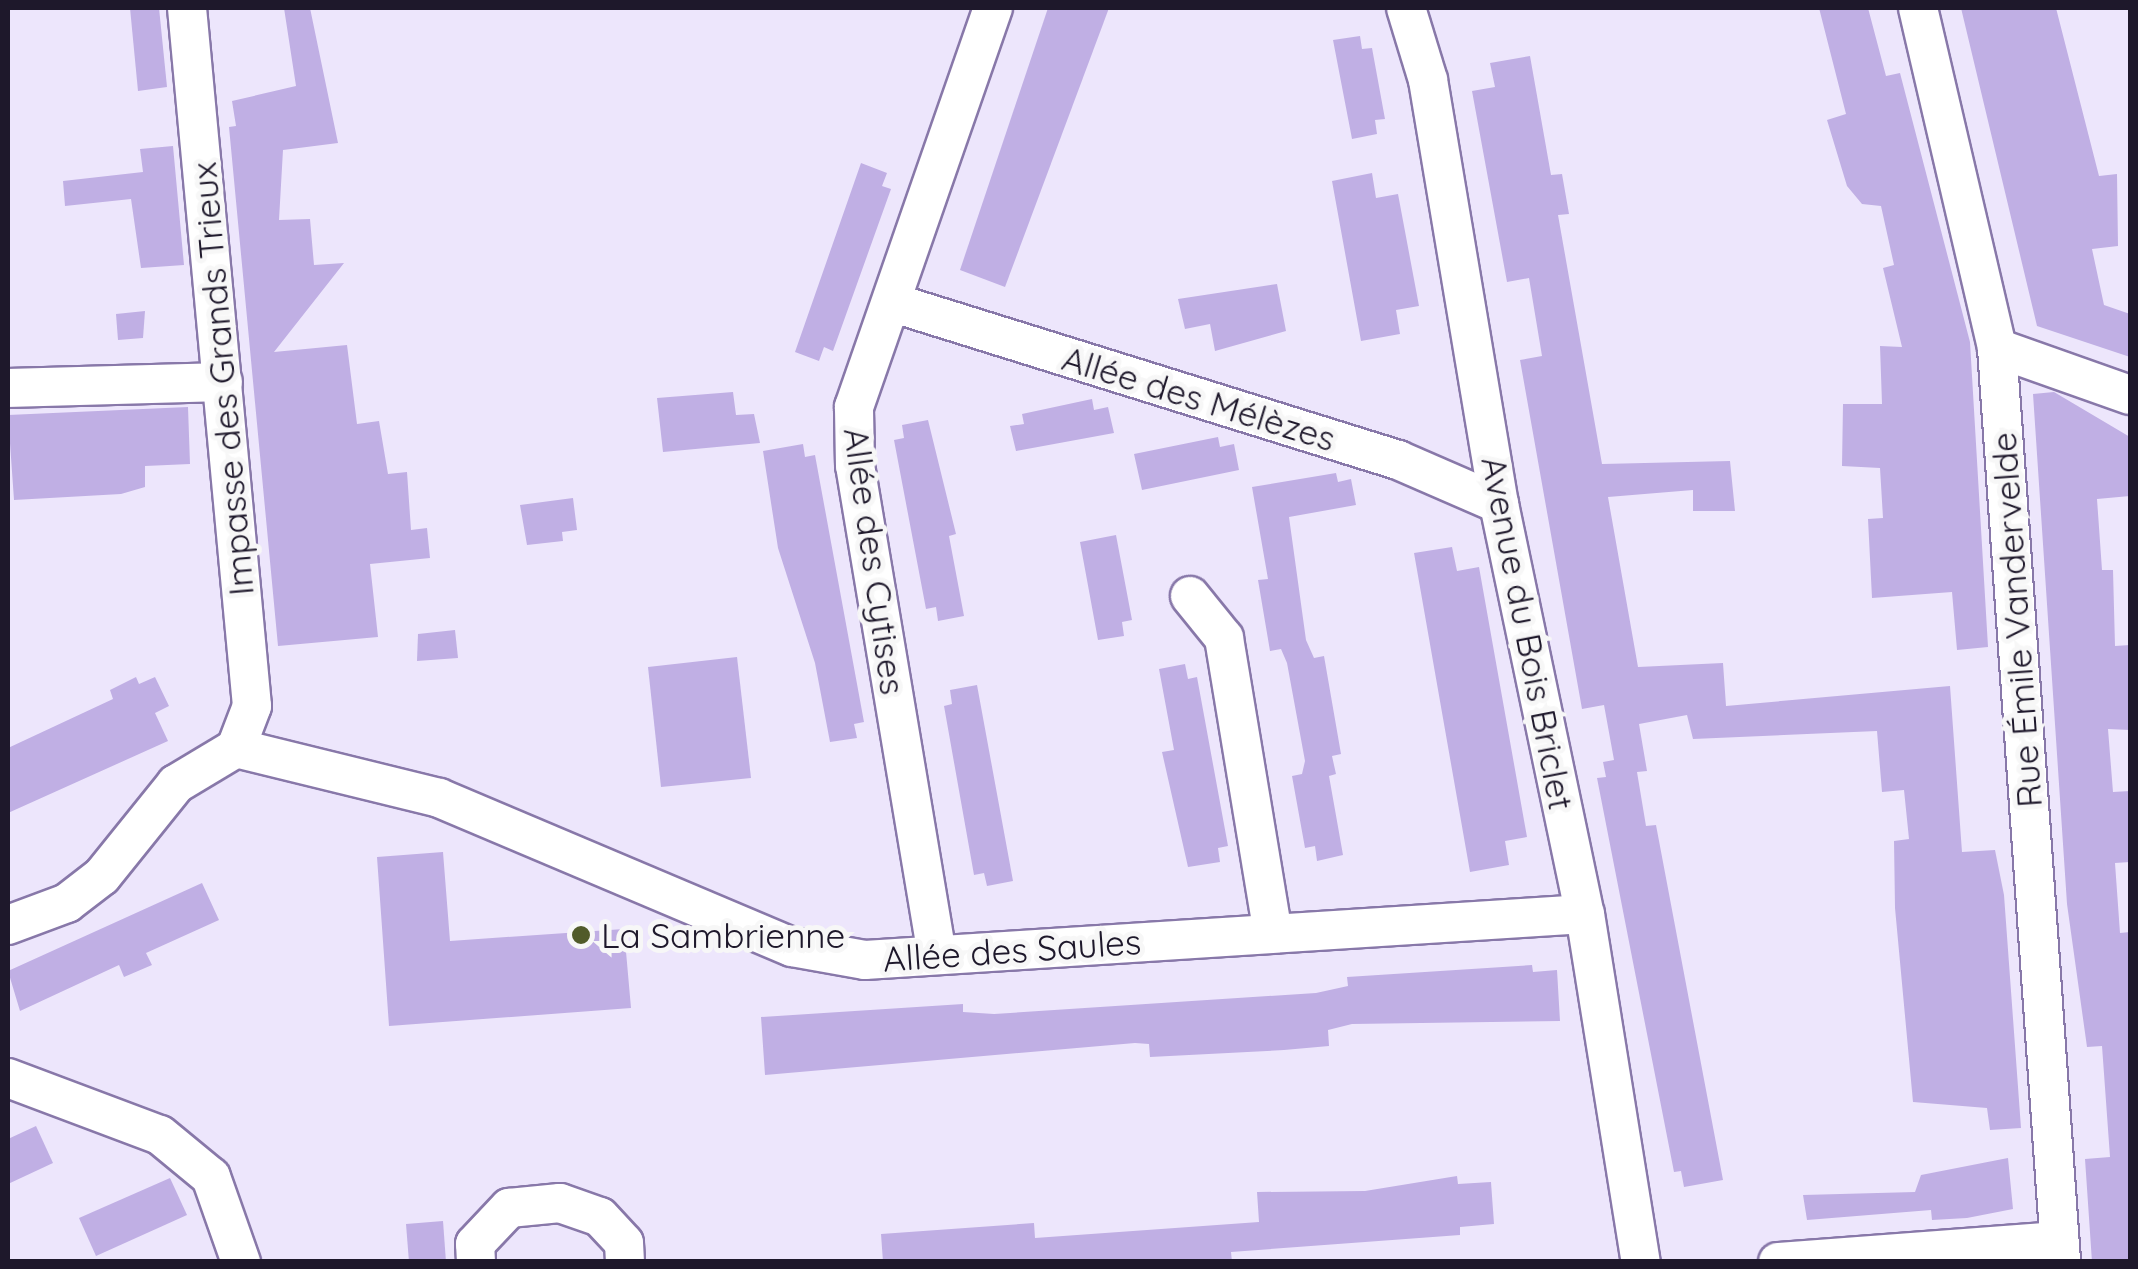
<!DOCTYPE html>
<meta charset="utf-8">
<style>
body{margin:0}
#map{position:relative;width:2138px;height:1269px;overflow:hidden;background:#ede6fc;font-family:Quicksand,sans-serif}
div>[style]{position:absolute}
.building>*{inset:0;background:#c0afe4}
.roads{filter:drop-shadow(2px 0 #8878a9) drop-shadow(-2px 0 #8878a9) drop-shadow(0 2px #8878a9) drop-shadow(0 -2px #8878a9)}
.street>*{height:38px;margin:-19px;padding:0 19px;transform-origin:19px;border-radius:19px;background:#fff}
.dots>*{width:28px;height:28px;translate:-50% -50%;box-sizing:border-box;border:5px solid #f7f7f7;border-radius:50%}
span{translate:-50% -50%;white-space:nowrap;text-align:center;line-height:1.15;-webkit-text-stroke:10px #f7f7f7;paint-order:stroke}
.street-label{font-size:35px;color:#1e182b}
.poi-label{font-size:35px;color:#1e182b}
.left{translate:0 -50%;text-align:left}
.frame{position:absolute;inset:0;border:10px solid #1e182b;pointer-events:none}
</style>
<div id="map">
<div class="building">
<i style="clip-path:polygon(130px 8px,159px 8px,167px 87px,138px 91px)"></i>
<i style="clip-path:polygon(284px 8px,310px 8px,338px 143px,283px 150px,279px 220px,310px 219px,314px 265px,344px 263px,274px 352px,347px 345px,357px 424px,379px 421px,388px 474px,407px 472px,411px 530px,427px 528px,430px 558px,370px 564px,378px 637px,278px 646px,229px 127px,236px 126px,232px 101px,296px 86px)"></i>
<i style="clip-path:polygon(1048px 8px,1109px 8px,1005px 287px,960px 270px)"></i>
<i style="clip-path:polygon(1819px 8px,1868px 8px,1886px 76px,1900px 73px,1970px 342px,1988px 647px,1957px 650px,1952px 592px,1872px 598px,1868px 519px,1883px 518px,1880px 468px,1842px 466px,1843px 404px,1882px 404px,1880px 346px,1902px 347px,1883px 268px,1894px 265px,1881px 206px,1862px 204px,1847px 186px,1827px 120px,1846px 114px)"></i>
<i style="clip-path:polygon(1961px 8px,2056px 8px,2099px 176px,2117px 174px,2118px 246px,2092px 249px,2104px 305px,2130px 314px,2130px 357px,2037px 326px)"></i>
<i style="clip-path:polygon(1360px 36px,1362px 49px,1372px 48px,1385px 119px,1375px 120px,1377px 134px,1352px 139px,1333px 40px)"></i>
<i style="clip-path:polygon(1530px 56px,1551px 175px,1562px 174px,1569px 214px,1558px 215px,1602px 464px,1730px 461px,1735px 511px,1693px 511px,1693px 490px,1608px 497px,1638px 667px,1723px 663px,1726px 706px,1950px 686px,1962px 852px,1995px 850px,2004px 895px,2021px 1128px,1990px 1130px,1987px 1108px,1913px 1102px,1895px 908px,1894px 841px,1909px 839px,1904px 790px,1882px 792px,1877px 731px,1693px 739px,1687px 715px,1639px 724px,1647px 771px,1637px 772px,1646px 826px,1656px 825px,1723px 1180px,1684px 1187px,1681px 1171px,1674px 1172px,1597px 778px,1606px 777px,1603px 762px,1614px 760px,1604px 705px,1582px 709px,1520px 360px,1542px 356px,1529px 278px,1507px 282px,1472px 91px,1495px 87px,1490px 63px)"></i>
<i style="clip-path:polygon(173px 146px,184px 265px,141px 268px,131px 199px,65px 206px,63px 181px,143px 172px,140px 149px)"></i>
<i style="clip-path:polygon(861px 163px,887px 173px,882px 186px,891px 189px,833px 351px,824px 347px,819px 361px,795px 352px)"></i>
<i style="clip-path:polygon(1372px 173px,1376px 198px,1398px 194px,1419px 306px,1396px 310px,1400px 334px,1361px 341px,1332px 181px)"></i>
<i style="clip-path:polygon(1277px 284px,1286px 331px,1215px 351px,1210px 324px,1185px 329px,1178px 299px)"></i>
<i style="clip-path:polygon(145px 311px,143px 338px,118px 340px,116px 314px)"></i>
<i style="clip-path:polygon(733px 392px,736px 415px,754px 414px,760px 443px,663px 452px,657px 398px)"></i>
<i style="clip-path:polygon(2054px 392px,2130px 437px,2130px 496px,2097px 499px,2102px 570px,2113px 570px,2115px 646px,2130px 645px,2130px 730px,2108px 729px,2113px 792px,2130px 791px,2130px 862px,2115px 863px,2120px 933px,2130px 932px,2130px 1262px,2092px 1262px,2085px 1159px,2110px 1157px,2102px 1046px,2087px 1047px,2067px 904px,2033px 394px)"></i>
<i style="clip-path:polygon(1092px 399px,1094px 410px,1108px 407px,1114px 433px,1016px 451px,1010px 426px,1024px 424px,1022px 414px)"></i>
<i style="clip-path:polygon(188px 407px,190px 464px,145px 466px,145px 487px,121px 494px,14px 500px,8px 415px)"></i>
<i style="clip-path:polygon(928px 420px,956px 534px,949px 536px,964px 616px,938px 621px,936px 607px,926px 609px,894px 440px,904px 438px,902px 425px)"></i>
<i style="clip-path:polygon(1218px 437px,1220px 447px,1234px 444px,1239px 470px,1142px 490px,1134px 454px)"></i>
<i style="clip-path:polygon(803px 444px,805px 457px,815px 455px,864px 722px,854px 724px,857px 738px,830px 742px,815px 663px,778px 548px,763px 451px)"></i>
<i style="clip-path:polygon(1336px 473px,1338px 482px,1351px 479px,1356px 505px,1289px 517px,1306px 640px,1314px 658px,1324px 656px,1341px 754px,1332px 756px,1336px 774px,1329px 776px,1343px 855px,1317px 861px,1315px 846px,1305px 848px,1292px 776px,1302px 774px,1305px 761px,1287px 663px,1281px 649px,1270px 651px,1258px 580px,1268px 579px,1252px 487px)"></i>
<i style="clip-path:polygon(573px 498px,577px 530px,562px 532px,563px 541px,527px 545px,520px 505px)"></i>
<i style="clip-path:polygon(1116px 535px,1132px 620px,1122px 622px,1124px 636px,1098px 640px,1080px 542px)"></i>
<i style="clip-path:polygon(1452px 547px,1457px 571px,1479px 567px,1527px 837px,1505px 841px,1509px 865px,1470px 872px,1414px 553px)"></i>
<i style="clip-path:polygon(455px 630px,458px 658px,417px 661px,418px 634px)"></i>
<i style="clip-path:polygon(737px 657px,751px 778px,661px 787px,648px 667px)"></i>
<i style="clip-path:polygon(1185px 664px,1188px 679px,1197px 677px,1228px 846px,1218px 848px,1220px 862px,1188px 867px,1162px 752px,1174px 750px,1159px 669px)"></i>
<i style="clip-path:polygon(136px 677px,139px 684px,155px 677px,169px 706px,155px 713px,168px 741px,8px 813px,8px 748px,113px 699px,110px 690px)"></i>
<i style="clip-path:polygon(977px 685px,1013px 881px,987px 886px,984px 873px,974px 875px,944px 706px,952px 704px,950px 690px)"></i>
<i style="clip-path:polygon(443px 852px,450px 941px,624px 929px,631px 1008px,389px 1026px,377px 857px)"></i>
<i style="clip-path:polygon(202px 883px,219px 920px,146px 953px,152px 965px,124px 977px,119px 965px,20px 1011px,8px 971px)"></i>
<i style="clip-path:polygon(1532px 965px,1533px 972px,1557px 970px,1560px 1021px,1352px 1024px,1328px 1030px,1329px 1046px,1284px 1050px,1150px 1057px,1149px 1044px,1135px 1043px,765px 1075px,761px 1017px,963px 1004px,963px 1012px,994px 1014px,1316px 993px,1348px 986px,1347px 977px)"></i>
<i style="clip-path:polygon(36px 1126px,53px 1163px,8px 1184px,8px 1139px)"></i>
<i style="clip-path:polygon(2008px 1158px,2013px 1209px,1967px 1218px,1932px 1220px,1931px 1210px,1807px 1220px,1803px 1195px,1915px 1192px,1921px 1175px)"></i>
<i style="clip-path:polygon(1457px 1176px,1458px 1184px,1491px 1182px,1494px 1224px,1460px 1227px,1460px 1235px,1231px 1252px,1232px 1262px,883px 1262px,881px 1234px,1034px 1223px,1035px 1238px,1259px 1222px,1257px 1192px,1365px 1191px)"></i>
<i style="clip-path:polygon(170px 1178px,187px 1215px,96px 1256px,79px 1218px)"></i>
<i style="clip-path:polygon(443px 1221px,446px 1262px,409px 1262px,406px 1224px)"></i>
</div>
<div class="roads">
<div class="street">
<i style="left:187px;top:8px;width:701px;rotate:84.68deg"></i>
<i style="left:252px;top:706px;width:45px;rotate:110.9deg"></i>
<i style="left:1406px;top:8px;width:75px;rotate:73deg"></i>
<i style="left:1428px;top:80px;width:430px;rotate:80.5deg"></i>
<i style="left:1499px;top:504px;width:419px;rotate:78.2deg"></i>
<i style="left:1585px;top:914px;width:352px;rotate:80.9deg"></i>
<i style="left:1918px;top:8px;width:349px;rotate:76.9deg"></i>
<i style="left:1997px;top:348px;width:916px;rotate:85.99deg"></i>
<i style="left:894px;top:303px;width:528px;rotate:17.3deg"></i>
<i style="left:1398px;top:460px;width:110px;rotate:23.5deg"></i>
<i style="left:1997px;top:348px;width:141px;rotate:19.5deg"></i>
<i style="left:8px;top:388px;width:215px;rotate:-1.6deg"></i>
<i style="left:1190px;top:596px;width:54px;rotate:51deg"></i>
<i style="left:1224px;top:638px;width:299px;rotate:80.6deg"></i>
<i style="left:236px;top:748px;width:209px;rotate:13.8deg"></i>
<i style="left:439px;top:798px;width:383px;rotate:22.9deg"></i>
<i style="left:792px;top:947px;width:74px;rotate:10.1deg"></i>
<i style="left:865px;top:960px;width:721px;rotate:-3.66deg"></i>
<i style="left:8px;top:925px;width:63px;rotate:-20.4deg"></i>
<i style="left:67px;top:903px;width:44px;rotate:-37.6deg"></i>
<i style="left:102px;top:876px;width:118px;rotate:-51.2deg"></i>
<i style="left:176px;top:784px;width:70px;rotate:-31deg"></i>
<i style="left:937px;top:955px;width:496px;rotate:-99.5deg"></i>
<i style="left:855px;top:466px;width:59px;rotate:-91deg"></i>
<i style="left:854px;top:407px;width:423px;rotate:-70.8deg"></i>
<i style="left:8px;top:1078px;width:162px;rotate:20.6deg"></i>
<i style="left:160px;top:1135px;width:66px;rotate:39.5deg"></i>
<i style="left:211px;top:1177px;width:90px;rotate:70.6deg"></i>
<i style="left:476px;top:1262px;width:18px;rotate:-93deg"></i>
<i style="left:475px;top:1244px;width:50px;rotate:-46.6deg"></i>
<i style="left:509px;top:1208px;width:51px;rotate:-5.6deg"></i>
<i style="left:560px;top:1203px;width:42px;rotate:19.3deg"></i>
<i style="left:600px;top:1217px;width:35px;rotate:47deg"></i>
<i style="left:624px;top:1243px;width:19px;rotate:87deg"></i>
<i style="left:1778px;top:1262px;width:282px;rotate:-4.3deg"></i>
</div>
</div>
<div class="dots">
<i style="left:581px;top:935px;background:#515b2a"></i>
</div>
<div class="street-label">
<span style="left:222px;top:379px;rotate:-95deg">Impasse des Grands Trieux</span>
<span style="left:1199px;top:398px;rotate:17deg">Allée des Mélèzes</span>
<span style="left:875px;top:561px;rotate:82deg">Allée des Cytises</span>
<span style="left:2016px;top:620px;rotate:-94deg">Rue Émile Vandervelde</span>
<span style="left:1528px;top:633px;rotate:79deg">Avenue du Bois Briclet</span>
<span style="left:1012px;top:950px;rotate:-4deg">Allée des Saules</span>
</div>
<div class="poi-label">
<span class="left" style="left:601px;top:935px">La Sambrienne</span>
</div>
<div class="frame"></div>
</div>
